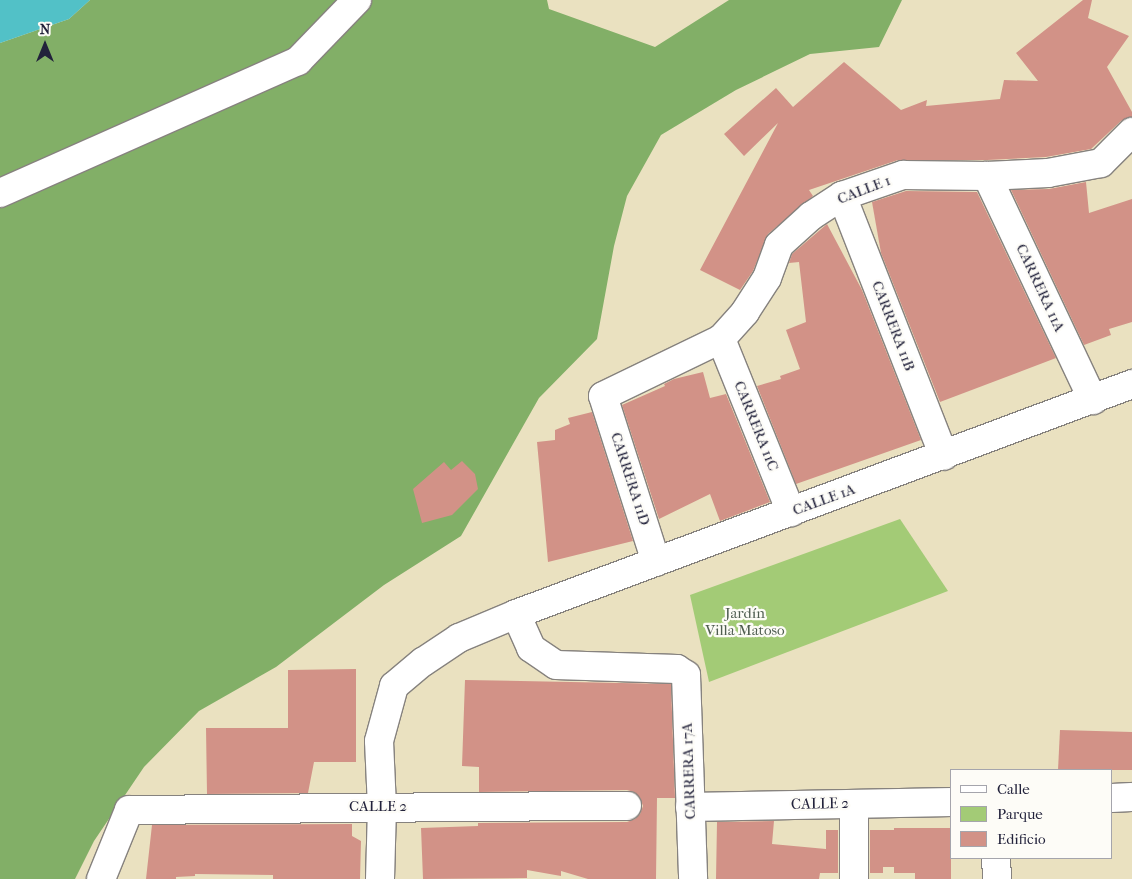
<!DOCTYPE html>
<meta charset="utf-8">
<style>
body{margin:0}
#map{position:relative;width:1132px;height:879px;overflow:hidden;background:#eae1c0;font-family:"IM FELL French Canon",serif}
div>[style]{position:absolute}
.green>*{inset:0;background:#a3cb76}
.forest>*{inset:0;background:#82af67}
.water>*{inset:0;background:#52c1c7}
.building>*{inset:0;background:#d29287}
.roads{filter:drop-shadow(1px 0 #86827e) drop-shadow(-1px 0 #86827e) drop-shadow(0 1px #86827e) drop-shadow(0 -1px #86827e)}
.minor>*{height:28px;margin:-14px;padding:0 14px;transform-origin:14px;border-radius:14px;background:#fff}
span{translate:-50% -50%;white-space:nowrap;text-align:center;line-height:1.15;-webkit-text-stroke:4.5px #fdfcf7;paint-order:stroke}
.street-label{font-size:15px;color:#22223b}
.park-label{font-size:15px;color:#4f5d50}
.legend{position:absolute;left:950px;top:769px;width:162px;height:90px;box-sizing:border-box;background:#fdfcf7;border:1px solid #a5a5ac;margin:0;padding:6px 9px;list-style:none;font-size:15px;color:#22223b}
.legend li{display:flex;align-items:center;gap:10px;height:25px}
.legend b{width:25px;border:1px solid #a5a5ac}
.north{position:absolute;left:20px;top:20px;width:50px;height:50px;-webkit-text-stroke:4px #fdfcf7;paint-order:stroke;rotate:0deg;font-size:14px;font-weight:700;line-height:20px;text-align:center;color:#22223b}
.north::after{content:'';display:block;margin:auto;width:18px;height:22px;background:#22223b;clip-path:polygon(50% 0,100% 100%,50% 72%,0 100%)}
</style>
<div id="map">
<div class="green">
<i style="clip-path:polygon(900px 519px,948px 591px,709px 682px,690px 595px)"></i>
</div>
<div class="forest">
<i style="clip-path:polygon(90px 0,547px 0,549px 9px,655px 47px,729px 0,902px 0,879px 47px,810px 54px,736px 90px,661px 135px,627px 196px,614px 246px,597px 339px,539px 398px,461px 536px,384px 585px,276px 667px,199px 711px,144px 767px,94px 841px,75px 879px,0 879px,0 43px,69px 19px)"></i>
</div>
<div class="water">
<i style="clip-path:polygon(0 0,90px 0,69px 19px,0 43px)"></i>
</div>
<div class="building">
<i style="clip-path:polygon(1083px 0,1092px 0,1088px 18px,1129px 36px,1107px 67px,1132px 112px,1132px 117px,1121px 121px,1091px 149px,1046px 157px,987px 160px,898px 160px,809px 190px,813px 196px,768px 234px,753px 271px,740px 290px,700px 270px,778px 123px,744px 156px,724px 134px,776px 88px,793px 107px,844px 62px,901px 110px,927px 100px,926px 106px,1000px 99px,1004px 80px,1038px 81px,1016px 53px)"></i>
<i style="clip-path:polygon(1086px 182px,1089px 213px,1132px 199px,1132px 322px,1109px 329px,1111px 335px,1084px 345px,1011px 190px,1049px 189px)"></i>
<i style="clip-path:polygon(906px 191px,977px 192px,1056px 358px,940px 402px,881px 253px,872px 202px)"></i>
<i style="clip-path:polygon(827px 224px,862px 290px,921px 440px,796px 484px,757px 386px,781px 379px,780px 376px,800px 369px,786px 330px,806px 322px,799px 262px,789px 263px,792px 254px)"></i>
<i style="clip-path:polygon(703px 372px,710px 398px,726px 394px,770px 502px,720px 521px,710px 494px,659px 519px,622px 405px,665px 386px,664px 384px,674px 379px)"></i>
<i style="clip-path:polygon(592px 412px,633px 541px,548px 562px,537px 442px,555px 440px,555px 430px,570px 424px,568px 418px)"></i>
<i style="clip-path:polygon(462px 461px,475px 474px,478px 489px,452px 515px,422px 523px,413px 489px,444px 462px,451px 470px)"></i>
<i style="clip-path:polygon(356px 669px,356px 762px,314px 762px,308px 793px,207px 794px,206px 728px,288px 728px,288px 670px)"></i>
<i style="clip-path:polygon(465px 680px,671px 684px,675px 798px,657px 798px,656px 879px,588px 879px,561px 871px,561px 876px,527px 870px,527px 878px,423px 879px,421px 828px,478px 826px,478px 823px,627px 822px,635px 819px,640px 814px,643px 806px,640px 798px,634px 792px,627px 790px,479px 792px,479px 767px,462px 766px)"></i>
<i style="clip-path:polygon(1060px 730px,1132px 732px,1132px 770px,1058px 770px)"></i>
<i style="clip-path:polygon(774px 821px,772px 844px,826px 849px,826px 830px,838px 830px,838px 873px,820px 873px,819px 879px,716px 879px,717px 822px)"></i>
<i style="clip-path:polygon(352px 824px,352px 836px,361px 841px,360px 879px,273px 879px,273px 875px,195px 874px,195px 876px,176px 877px,176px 879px,146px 879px,152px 825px)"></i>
<i style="clip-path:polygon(894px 828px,951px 828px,951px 879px,915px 879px,915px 873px,894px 873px,894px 867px,883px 867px,883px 873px,870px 873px,870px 830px,894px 830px)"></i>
</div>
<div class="roads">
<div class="minor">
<i style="left:987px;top:176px;width:248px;rotate:64.7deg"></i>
<i style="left:0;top:193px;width:326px;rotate:-23.9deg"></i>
<i style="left:298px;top:61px;width:85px;rotate:-46deg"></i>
<i style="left:842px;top:196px;width:279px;rotate:68.6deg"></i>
<i style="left:721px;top:339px;width:187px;rotate:68deg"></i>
<i style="left:656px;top:562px;width:174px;rotate:-107.7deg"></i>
<i style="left:603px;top:396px;width:131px;rotate:-25.8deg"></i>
<i style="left:721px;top:339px;width:36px;rotate:-48deg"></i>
<i style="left:745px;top:312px;width:40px;rotate:-57.1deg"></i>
<i style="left:767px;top:278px;width:35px;rotate:-70deg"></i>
<i style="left:779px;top:245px;width:43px;rotate:-42.2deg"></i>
<i style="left:811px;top:216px;width:37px;rotate:-33deg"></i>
<i style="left:842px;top:196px;width:65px;rotate:-19deg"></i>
<i style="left:903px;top:175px;width:84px;rotate:0.7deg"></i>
<i style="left:987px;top:176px;width:61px;rotate:-2.8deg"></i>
<i style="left:1048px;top:173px;width:54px;rotate:-10.7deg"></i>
<i style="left:1101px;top:163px;width:44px;rotate:-45deg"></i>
<i style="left:516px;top:614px;width:37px;rotate:66deg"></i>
<i style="left:531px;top:648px;width:30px;rotate:34deg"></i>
<i style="left:556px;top:665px;width:121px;rotate:1.9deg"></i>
<i style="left:677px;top:669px;width:11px;rotate:34deg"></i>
<i style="left:686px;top:675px;width:204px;rotate:88deg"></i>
<i style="left:1111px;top:798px;width:21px;rotate:-3deg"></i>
<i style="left:854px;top:804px;width:75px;rotate:90deg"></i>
<i style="left:690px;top:807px;width:261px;rotate:-1.1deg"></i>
<i style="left:996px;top:858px;width:21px;rotate:87deg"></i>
<i style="left:101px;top:879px;width:74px;rotate:-67.9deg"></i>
<i style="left:129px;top:810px;width:498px;rotate:-0.5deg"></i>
<i style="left:380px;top:879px;width:72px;rotate:-88.4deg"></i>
<i style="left:382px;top:807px;width:66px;rotate:-92.6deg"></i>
<i style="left:379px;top:741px;width:57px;rotate:-74.7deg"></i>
<i style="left:394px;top:686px;width:38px;rotate:-40deg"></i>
<i style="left:423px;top:662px;width:43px;rotate:-33.7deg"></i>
<i style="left:459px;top:638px;width:62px;rotate:-22.8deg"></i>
<i style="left:516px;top:614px;width:658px;rotate:-20.47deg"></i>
</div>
</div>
<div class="street-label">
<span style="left:864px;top:190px;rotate:-21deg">CALLE 1</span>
<span style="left:1040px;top:288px;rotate:65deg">CARRERA 11A</span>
<span style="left:893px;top:326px;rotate:69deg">CARRERA 11B</span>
<span style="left:756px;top:426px;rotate:68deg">CARRERA 11C</span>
<span style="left:630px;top:479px;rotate:72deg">CARRERA 11D</span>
<span style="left:824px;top:500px;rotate:-20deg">CALLE 1A</span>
<span style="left:689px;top:771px;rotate:-92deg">CARRERA 17A</span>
<span style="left:820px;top:804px;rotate:-1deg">CALLE 2</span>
<span style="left:378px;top:807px">CALLE 2</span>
</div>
<div class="park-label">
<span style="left:745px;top:622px">Jardín<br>Villa Matoso</span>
</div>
<ul class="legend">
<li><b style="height:6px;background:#fff"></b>Calle</li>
<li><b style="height:14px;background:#a3cb76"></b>Parque</li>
<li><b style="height:14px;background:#d29287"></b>Edificio</li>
</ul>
<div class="north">N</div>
</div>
